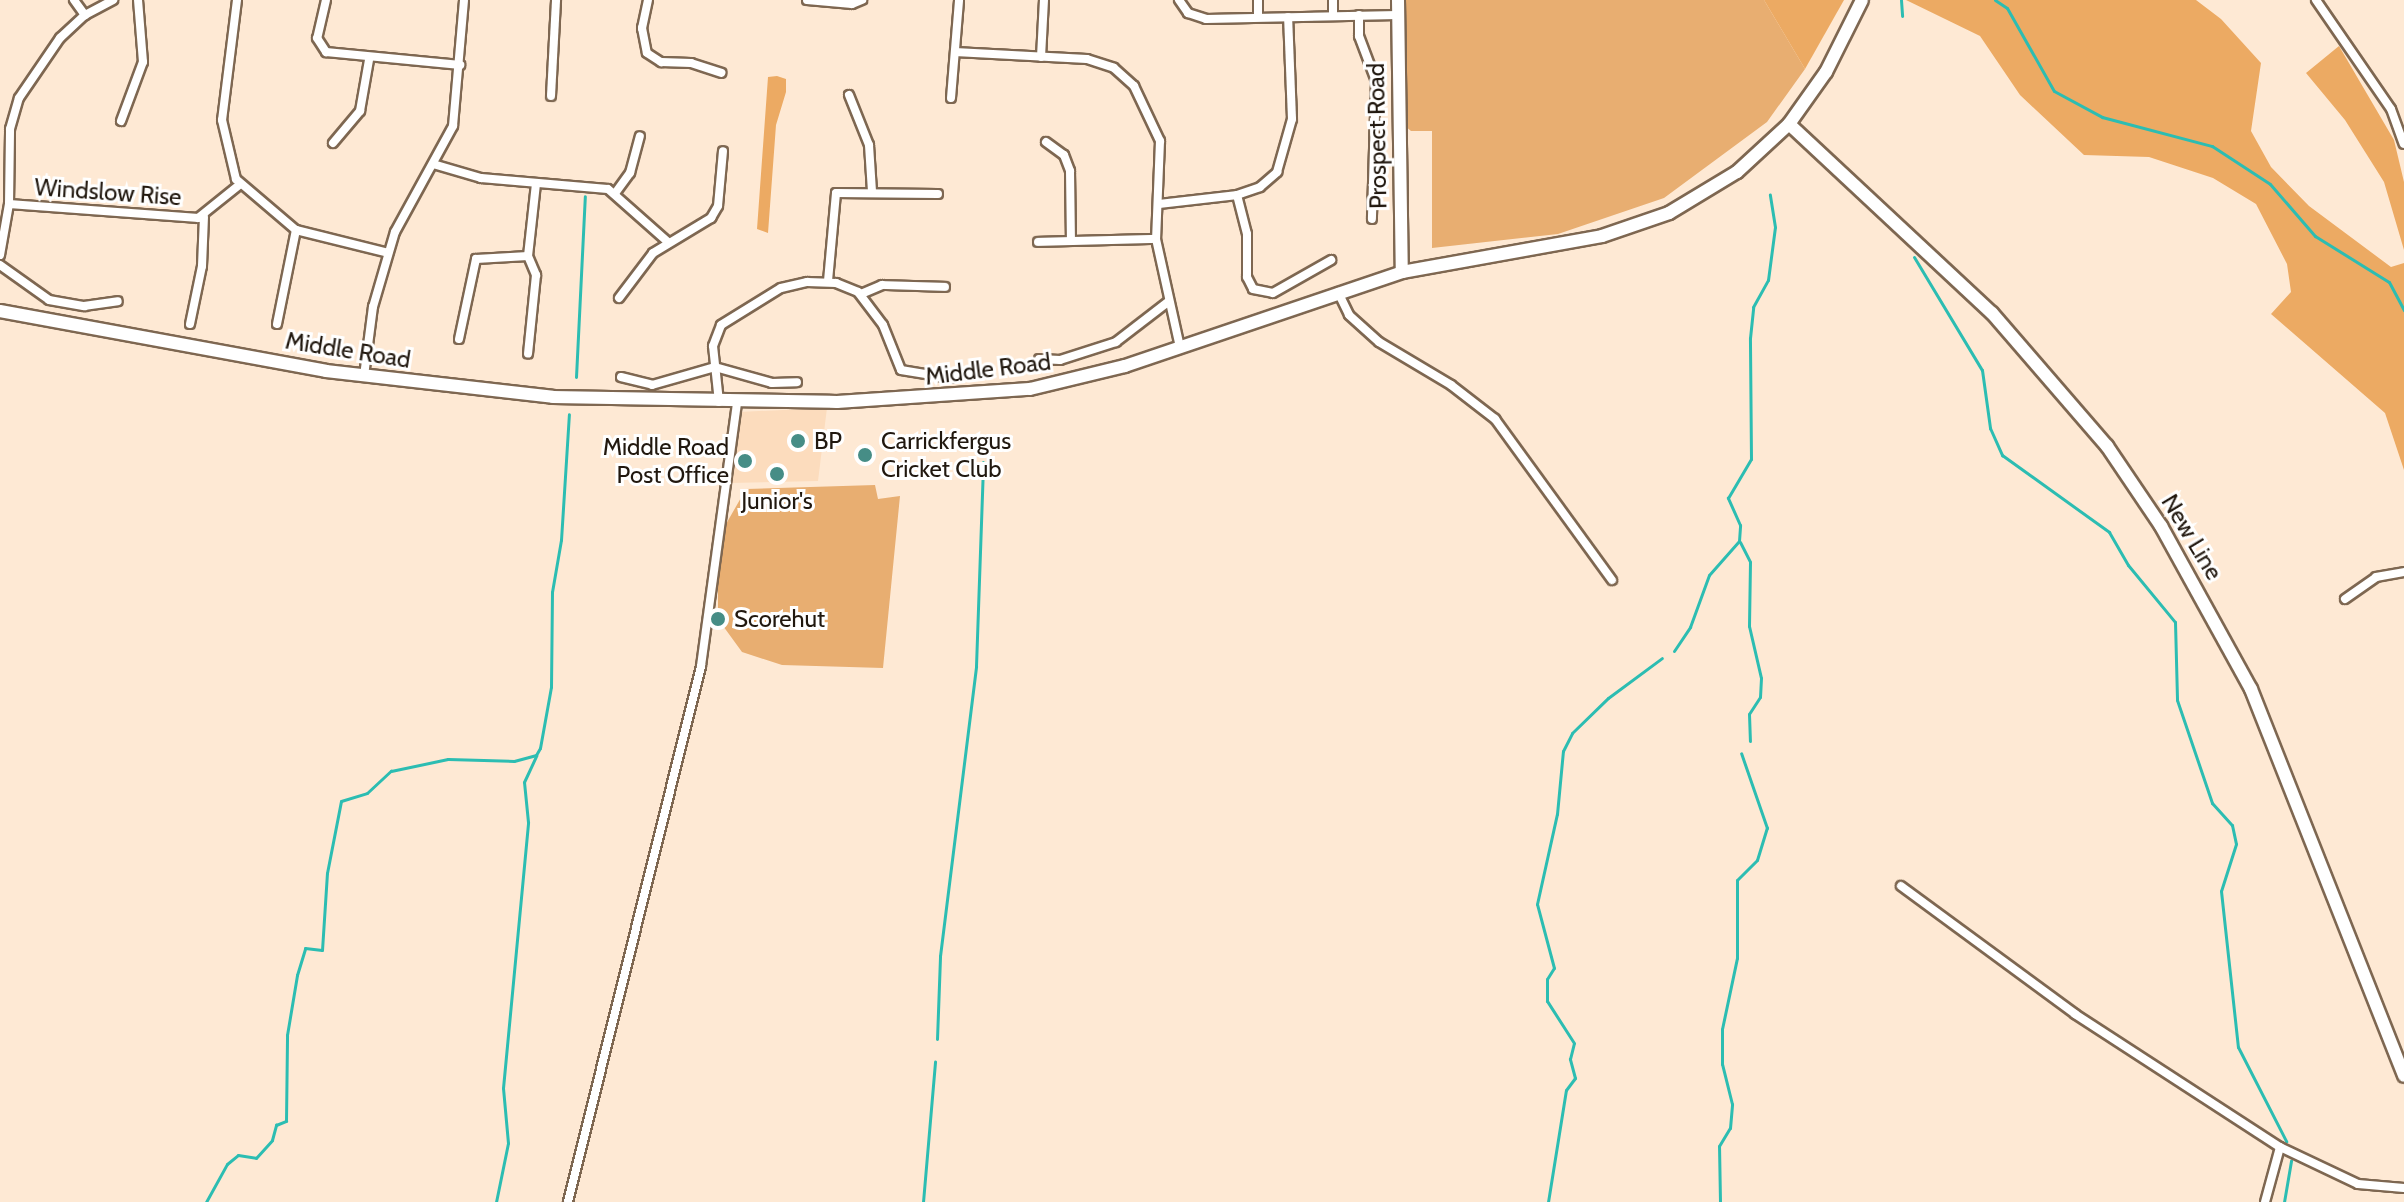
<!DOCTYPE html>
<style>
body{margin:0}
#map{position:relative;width:2404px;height:1202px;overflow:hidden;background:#fee9d4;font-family:Cabin,sans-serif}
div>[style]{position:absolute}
.built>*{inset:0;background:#fcdcbd}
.green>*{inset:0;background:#e8ae71}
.forest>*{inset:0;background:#ecaa63}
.stream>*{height:3px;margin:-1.5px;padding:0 1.5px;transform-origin:1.5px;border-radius:1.5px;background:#2cbdb2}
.roads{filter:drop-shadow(2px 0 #7e6751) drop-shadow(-2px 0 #7e6751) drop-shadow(0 2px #7e6751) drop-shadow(0 -2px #7e6751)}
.street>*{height:8px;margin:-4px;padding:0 4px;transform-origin:4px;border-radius:4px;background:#fff}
.secondary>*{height:12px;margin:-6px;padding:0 6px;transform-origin:6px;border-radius:6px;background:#fff}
.dots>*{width:22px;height:22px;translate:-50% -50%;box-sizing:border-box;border:4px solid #fff;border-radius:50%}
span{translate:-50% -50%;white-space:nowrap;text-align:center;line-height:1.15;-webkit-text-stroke:6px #fff;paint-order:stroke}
.street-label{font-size:24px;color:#21180f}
.poi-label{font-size:24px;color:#21180f}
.left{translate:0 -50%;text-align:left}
.right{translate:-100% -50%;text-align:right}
</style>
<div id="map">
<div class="built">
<i style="clip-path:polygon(827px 408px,818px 481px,730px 483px,739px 412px)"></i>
</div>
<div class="green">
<i style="clip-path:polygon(1406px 0,1764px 0,1805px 69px,1767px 122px,1664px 198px,1558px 234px,1432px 248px,1432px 131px,1411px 131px,1404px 125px)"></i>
<i style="clip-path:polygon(875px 485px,878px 499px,900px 496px,883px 668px,782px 665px,742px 652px,718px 619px,718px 571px,726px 524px,746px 489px)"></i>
</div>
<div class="forest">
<i style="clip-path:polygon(1764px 0,1844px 0,1805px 69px)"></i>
<i style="clip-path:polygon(1906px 0,2196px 0,2221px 19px,2261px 63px,2251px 131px,2271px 167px,2309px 206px,2391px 267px,2404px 263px,2404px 470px,2385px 413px,2271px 314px,2291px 292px,2287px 264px,2256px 204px,2213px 178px,2149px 157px,2084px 155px,2020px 95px,1980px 36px)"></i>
<i style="clip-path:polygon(2339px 46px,2394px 140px,2404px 182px,2404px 250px,2384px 182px,2345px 120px,2306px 73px)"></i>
<i style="clip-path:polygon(777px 76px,786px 79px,786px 92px,776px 125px,768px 233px,757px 229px,768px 77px)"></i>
</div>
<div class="stream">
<i style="left:1901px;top:0;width:16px;rotate:86deg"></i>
<i style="left:1995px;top:0;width:14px;rotate:34deg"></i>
<i style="left:2007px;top:8px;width:95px;rotate:60.5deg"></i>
<i style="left:2054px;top:91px;width:55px;rotate:28.4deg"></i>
<i style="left:2102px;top:117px;width:114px;rotate:14.8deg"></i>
<i style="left:2212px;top:146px;width:69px;rotate:33.2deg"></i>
<i style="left:2270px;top:184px;width:69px;rotate:49.1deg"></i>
<i style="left:2315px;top:236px;width:87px;rotate:31.9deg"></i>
<i style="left:2389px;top:282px;width:32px;rotate:62deg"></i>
<i style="left:1914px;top:257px;width:132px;rotate:59deg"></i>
<i style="left:1982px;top:370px;width:59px;rotate:82.1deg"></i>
<i style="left:1990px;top:428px;width:30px;rotate:66deg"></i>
<i style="left:2002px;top:455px;width:132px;rotate:35.7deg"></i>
<i style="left:2109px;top:532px;width:38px;rotate:60deg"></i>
<i style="left:2128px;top:565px;width:74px;rotate:50.5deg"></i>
<i style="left:2175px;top:622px;width:78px;rotate:88.5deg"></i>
<i style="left:2177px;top:700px;width:109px;rotate:71.2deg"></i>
<i style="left:2212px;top:803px;width:30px;rotate:48deg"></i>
<i style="left:2232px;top:825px;width:19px;rotate:78deg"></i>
<i style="left:2236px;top:844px;width:49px;rotate:107.7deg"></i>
<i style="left:2221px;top:891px;width:157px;rotate:83.8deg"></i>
<i style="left:2238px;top:1047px;width:106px;rotate:62.9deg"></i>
<i style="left:576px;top:377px;width:181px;rotate:-87.2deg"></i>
<i style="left:1740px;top:542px;width:22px;rotate:63deg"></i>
<i style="left:1750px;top:562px;width:64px;rotate:90.9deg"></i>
<i style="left:1749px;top:626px;width:53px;rotate:77deg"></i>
<i style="left:1761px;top:678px;width:19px;rotate:93deg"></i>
<i style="left:1760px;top:697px;width:20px;rotate:123deg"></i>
<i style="left:1749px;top:714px;width:27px;rotate:88deg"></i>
<i style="left:1674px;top:651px;width:29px;rotate:-56deg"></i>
<i style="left:1690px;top:627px;width:55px;rotate:-69.9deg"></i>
<i style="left:1709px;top:575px;width:45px;rotate:-48.6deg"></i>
<i style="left:1739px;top:541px;width:16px;rotate:-86deg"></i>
<i style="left:1740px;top:525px;width:30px;rotate:-114deg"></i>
<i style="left:1728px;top:498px;width:45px;rotate:-59.5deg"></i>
<i style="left:1751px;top:459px;width:121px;rotate:-90.5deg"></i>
<i style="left:1750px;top:338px;width:31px;rotate:-84deg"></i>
<i style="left:1753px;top:307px;width:31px;rotate:-61deg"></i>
<i style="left:1768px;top:280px;width:53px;rotate:-82.5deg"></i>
<i style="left:1775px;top:227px;width:33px;rotate:-99deg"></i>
<i style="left:937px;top:1039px;width:83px;rotate:-87.9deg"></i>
<i style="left:940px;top:956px;width:292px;rotate:-82.9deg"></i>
<i style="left:976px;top:666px;width:204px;rotate:-88deg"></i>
<i style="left:206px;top:1202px;width:43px;rotate:-61.1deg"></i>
<i style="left:227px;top:1164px;width:14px;rotate:-39deg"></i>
<i style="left:238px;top:1155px;width:18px;rotate:9deg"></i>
<i style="left:256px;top:1158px;width:24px;rotate:-48deg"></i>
<i style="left:272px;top:1140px;width:16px;rotate:-75deg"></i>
<i style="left:276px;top:1125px;width:11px;rotate:-22deg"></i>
<i style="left:286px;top:1121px;width:86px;rotate:-89.3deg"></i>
<i style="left:287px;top:1035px;width:61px;rotate:-80.5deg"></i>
<i style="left:297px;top:975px;width:28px;rotate:-73deg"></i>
<i style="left:305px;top:948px;width:17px;rotate:7deg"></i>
<i style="left:322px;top:950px;width:77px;rotate:-86.3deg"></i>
<i style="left:327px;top:873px;width:73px;rotate:-79deg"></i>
<i style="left:341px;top:801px;width:27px;rotate:-17deg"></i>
<i style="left:367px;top:793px;width:33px;rotate:-43deg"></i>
<i style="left:391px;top:771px;width:58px;rotate:-11.9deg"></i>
<i style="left:448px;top:759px;width:66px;rotate:1.7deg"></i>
<i style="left:514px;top:761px;width:23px;rotate:-15deg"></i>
<i style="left:536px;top:755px;width:8px;rotate:-60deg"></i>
<i style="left:540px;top:748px;width:62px;rotate:-79.8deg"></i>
<i style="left:551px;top:687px;width:95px;rotate:-89.4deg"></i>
<i style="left:552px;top:592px;width:53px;rotate:-80.2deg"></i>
<i style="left:561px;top:540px;width:126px;rotate:-86.4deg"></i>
<i style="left:496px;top:1202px;width:60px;rotate:-78.5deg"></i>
<i style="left:508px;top:1143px;width:55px;rotate:-95.2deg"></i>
<i style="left:503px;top:1088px;width:267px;rotate:-84.6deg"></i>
<i style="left:528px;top:822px;width:40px;rotate:-95.7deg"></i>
<i style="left:524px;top:782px;width:29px;rotate:-65deg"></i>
<i style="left:923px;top:1202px;width:141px;rotate:-85.1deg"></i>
<i style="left:1548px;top:1202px;width:113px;rotate:-80.9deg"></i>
<i style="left:1566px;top:1090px;width:15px;rotate:-53deg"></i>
<i style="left:1575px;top:1078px;width:20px;rotate:-105deg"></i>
<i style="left:1570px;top:1059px;width:16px;rotate:-76deg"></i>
<i style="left:1574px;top:1043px;width:50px;rotate:-122.7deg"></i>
<i style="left:1547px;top:1001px;width:22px;rotate:-90deg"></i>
<i style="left:1547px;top:979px;width:13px;rotate:-58deg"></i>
<i style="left:1554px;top:968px;width:66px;rotate:-104.9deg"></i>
<i style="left:1537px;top:904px;width:92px;rotate:-77.5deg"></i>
<i style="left:1557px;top:814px;width:63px;rotate:-84.6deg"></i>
<i style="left:1563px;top:751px;width:20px;rotate:-63deg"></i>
<i style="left:1572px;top:733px;width:50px;rotate:-44.2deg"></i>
<i style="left:1608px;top:698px;width:67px;rotate:-36.5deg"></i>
<i style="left:1720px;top:1202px;width:56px;rotate:-91deg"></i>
<i style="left:1719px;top:1146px;width:21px;rotate:-59deg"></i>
<i style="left:1730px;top:1128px;width:24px;rotate:-85deg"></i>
<i style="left:1732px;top:1104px;width:41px;rotate:-104deg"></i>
<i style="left:1722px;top:1064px;width:35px;rotate:-90deg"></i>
<i style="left:1722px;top:1029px;width:73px;rotate:-78.1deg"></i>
<i style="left:1737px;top:958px;width:78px;rotate:-90deg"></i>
<i style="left:1737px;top:880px;width:28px;rotate:-45deg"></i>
<i style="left:1757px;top:860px;width:34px;rotate:-73deg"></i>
<i style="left:1767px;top:828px;width:79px;rotate:-109.1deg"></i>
<i style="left:2284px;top:1202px;width:42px;rotate:-80.3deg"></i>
</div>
<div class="roads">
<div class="street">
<i style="left:74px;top:0;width:19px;rotate:54deg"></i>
<i style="left:237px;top:0;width:121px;rotate:97.1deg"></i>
<i style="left:222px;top:120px;width:61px;rotate:76.7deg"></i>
<i style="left:236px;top:179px;width:79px;rotate:40.4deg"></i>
<i style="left:296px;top:230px;width:95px;rotate:14deg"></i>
<i style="left:326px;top:0;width:39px;rotate:103deg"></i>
<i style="left:317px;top:38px;width:17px;rotate:57deg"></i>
<i style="left:326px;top:52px;width:135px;rotate:5.5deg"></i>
<i style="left:648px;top:0;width:29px;rotate:102deg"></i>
<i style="left:642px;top:28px;width:25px;rotate:79deg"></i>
<i style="left:647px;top:53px;width:17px;rotate:33deg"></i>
<i style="left:661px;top:62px;width:30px;rotate:2deg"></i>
<i style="left:691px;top:63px;width:32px;rotate:18deg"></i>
<i style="left:807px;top:0;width:45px;rotate:5.1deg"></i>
<i style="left:852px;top:4px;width:11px;rotate:-22deg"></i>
<i style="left:1179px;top:0;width:16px;rotate:55deg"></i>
<i style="left:1188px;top:13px;width:19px;rotate:18deg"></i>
<i style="left:1206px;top:19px;width:192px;rotate:-1.2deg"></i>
<i style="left:1333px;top:0;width:16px;rotate:90deg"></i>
<i style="left:2316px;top:0;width:132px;rotate:55.5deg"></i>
<i style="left:2391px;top:109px;width:37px;rotate:70deg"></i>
<i style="left:1359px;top:15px;width:21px;rotate:90deg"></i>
<i style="left:1359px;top:36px;width:48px;rotate:69.3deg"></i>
<i style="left:1376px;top:81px;width:138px;rotate:91.7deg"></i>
<i style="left:1258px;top:17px;width:17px;rotate:-90deg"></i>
<i style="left:955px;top:52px;width:132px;rotate:3deg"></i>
<i style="left:1087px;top:59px;width:28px;rotate:18deg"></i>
<i style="left:1114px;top:68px;width:27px;rotate:42deg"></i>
<i style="left:1134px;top:86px;width:61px;rotate:64.7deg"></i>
<i style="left:1160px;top:141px;width:98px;rotate:92.3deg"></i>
<i style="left:1156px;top:239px;width:111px;rotate:77.5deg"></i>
<i style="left:1041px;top:57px;width:57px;rotate:-87deg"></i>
<i style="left:849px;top:95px;width:54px;rotate:68.2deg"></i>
<i style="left:869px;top:145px;width:47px;rotate:86.3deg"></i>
<i style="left:551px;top:96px;width:96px;rotate:-87deg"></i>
<i style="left:951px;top:98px;width:98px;rotate:-85.3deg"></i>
<i style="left:121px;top:121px;width:63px;rotate:-69.6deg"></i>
<i style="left:143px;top:62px;width:62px;rotate:-94.6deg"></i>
<i style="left:1046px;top:142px;width:22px;rotate:36deg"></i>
<i style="left:1064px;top:155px;width:17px;rotate:69deg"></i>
<i style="left:1070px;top:171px;width:70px;rotate:89.2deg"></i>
<i style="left:333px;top:143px;width:42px;rotate:-49.8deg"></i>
<i style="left:360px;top:111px;width:52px;rotate:-80deg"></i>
<i style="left:433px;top:164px;width:50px;rotate:16.3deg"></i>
<i style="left:481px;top:178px;width:127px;rotate:5deg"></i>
<i style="left:608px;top:189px;width:80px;rotate:41.5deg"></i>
<i style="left:616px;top:192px;width:24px;rotate:-54deg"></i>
<i style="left:630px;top:173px;width:38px;rotate:-75deg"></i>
<i style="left:1237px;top:195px;width:40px;rotate:75.6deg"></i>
<i style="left:1247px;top:234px;width:43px;rotate:90deg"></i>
<i style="left:1247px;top:277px;width:13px;rotate:63deg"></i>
<i style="left:1253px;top:289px;width:20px;rotate:11deg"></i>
<i style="left:1273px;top:293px;width:67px;rotate:-29.6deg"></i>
<i style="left:9px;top:204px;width:190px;rotate:4.2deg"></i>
<i style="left:198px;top:218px;width:53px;rotate:-38.8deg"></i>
<i style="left:1159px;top:204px;width:79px;rotate:-6.6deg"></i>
<i style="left:1237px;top:195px;width:24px;rotate:-19deg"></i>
<i style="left:1260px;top:187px;width:23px;rotate:-41deg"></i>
<i style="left:1277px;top:172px;width:55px;rotate:-74.2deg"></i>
<i style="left:1292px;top:119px;width:102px;rotate:-92.2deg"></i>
<i style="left:1038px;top:242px;width:118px;rotate:-1.5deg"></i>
<i style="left:0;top:255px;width:52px;rotate:-80deg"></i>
<i style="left:9px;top:204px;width:75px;rotate:-89.2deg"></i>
<i style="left:10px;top:129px;width:32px;rotate:-74deg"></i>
<i style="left:19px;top:98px;width:73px;rotate:-55.7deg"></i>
<i style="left:60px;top:38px;width:34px;rotate:-43deg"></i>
<i style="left:85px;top:15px;width:32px;rotate:-28deg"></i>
<i style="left:528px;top:256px;width:73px;rotate:-83.7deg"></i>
<i style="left:0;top:265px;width:60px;rotate:35.5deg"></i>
<i style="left:49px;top:300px;width:36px;rotate:10deg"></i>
<i style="left:84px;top:306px;width:34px;rotate:-8deg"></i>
<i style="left:828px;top:281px;width:88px;rotate:-84.8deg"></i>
<i style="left:836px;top:193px;width:102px;rotate:0.6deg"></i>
<i style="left:1338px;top:292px;width:25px;rotate:64deg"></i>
<i style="left:1349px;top:315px;width:40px;rotate:42deg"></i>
<i style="left:1379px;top:342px;width:84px;rotate:30.8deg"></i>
<i style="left:1451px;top:385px;width:56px;rotate:37.7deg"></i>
<i style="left:1495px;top:419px;width:199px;rotate:54deg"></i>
<i style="left:861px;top:294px;width:23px;rotate:-23deg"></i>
<i style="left:882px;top:285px;width:63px;rotate:1.8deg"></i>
<i style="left:619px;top:298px;width:56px;rotate:-52.9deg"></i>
<i style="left:653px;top:253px;width:68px;rotate:-31.1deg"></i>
<i style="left:711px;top:218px;width:14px;rotate:-60deg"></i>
<i style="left:718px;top:206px;width:55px;rotate:-84.8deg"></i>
<i style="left:190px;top:324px;width:59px;rotate:-78.3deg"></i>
<i style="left:202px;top:266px;width:49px;rotate:-87.7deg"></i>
<i style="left:277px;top:324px;width:96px;rotate:-78.6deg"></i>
<i style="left:459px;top:339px;width:82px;rotate:-78deg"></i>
<i style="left:476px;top:259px;width:52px;rotate:-3.3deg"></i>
<i style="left:528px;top:256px;width:21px;rotate:67deg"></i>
<i style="left:536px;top:275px;width:79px;rotate:95.8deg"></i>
<i style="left:1039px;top:359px;width:21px;rotate:3deg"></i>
<i style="left:1060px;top:360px;width:59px;rotate:-17.8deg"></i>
<i style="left:1116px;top:342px;width:66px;rotate:-37.6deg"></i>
<i style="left:364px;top:376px;width:70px;rotate:-82.6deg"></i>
<i style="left:373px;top:307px;width:78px;rotate:-73.7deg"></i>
<i style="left:395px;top:232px;width:121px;rotate:-61.3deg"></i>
<i style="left:453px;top:126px;width:126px;rotate:-85deg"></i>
<i style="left:621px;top:377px;width:32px;rotate:14deg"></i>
<i style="left:652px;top:385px;width:66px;rotate:-15.9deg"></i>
<i style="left:715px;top:367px;width:59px;rotate:15.7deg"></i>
<i style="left:772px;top:383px;width:25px;rotate:-2deg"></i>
<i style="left:719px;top:402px;width:56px;rotate:-96.1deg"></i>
<i style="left:713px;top:346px;width:22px;rotate:-69deg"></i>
<i style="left:721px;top:325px;width:70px;rotate:-31.7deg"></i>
<i style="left:781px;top:288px;width:27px;rotate:-13deg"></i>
<i style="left:807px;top:282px;width:29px;rotate:2deg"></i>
<i style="left:836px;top:283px;width:24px;rotate:22deg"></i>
<i style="left:858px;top:292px;width:41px;rotate:52.9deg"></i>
<i style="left:883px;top:325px;width:48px;rotate:68.2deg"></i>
<i style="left:901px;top:370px;width:50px;rotate:9.3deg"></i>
<i style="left:2345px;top:599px;width:38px;rotate:-35deg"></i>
<i style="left:2376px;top:577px;width:28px;rotate:-10deg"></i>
<i style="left:1901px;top:886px;width:216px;rotate:36.3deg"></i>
<i style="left:2075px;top:1014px;width:244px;rotate:33deg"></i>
<i style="left:2280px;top:1147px;width:86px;rotate:25.4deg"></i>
<i style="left:2358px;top:1184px;width:46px;rotate:5deg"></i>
<i style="left:568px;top:1202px;width:552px;rotate:-76.06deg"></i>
<i style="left:701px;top:666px;width:265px;rotate:-82.2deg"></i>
<i style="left:2265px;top:1202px;width:57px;rotate:-74.7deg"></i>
</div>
<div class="secondary">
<i style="left:1398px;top:0;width:272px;rotate:89.2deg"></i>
<i style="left:1789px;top:124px;width:277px;rotate:43deg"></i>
<i style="left:1992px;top:313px;width:176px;rotate:49.2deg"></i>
<i style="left:2107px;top:446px;width:97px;rotate:56deg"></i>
<i style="left:2161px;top:526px;width:186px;rotate:61.1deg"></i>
<i style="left:2251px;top:689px;width:416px;rotate:68.4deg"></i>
<i style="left:0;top:311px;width:331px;rotate:10.4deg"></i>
<i style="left:326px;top:371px;width:228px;rotate:6.5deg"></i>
<i style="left:553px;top:397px;width:284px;rotate:1deg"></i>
<i style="left:837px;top:402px;width:193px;rotate:-3.9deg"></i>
<i style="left:1030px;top:389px;width:98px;rotate:-13.6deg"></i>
<i style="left:1125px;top:366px;width:293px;rotate:-18.7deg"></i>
<i style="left:1402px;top:272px;width:203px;rotate:-10.2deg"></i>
<i style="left:1602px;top:236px;width:71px;rotate:-18.9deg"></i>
<i style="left:1669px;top:213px;width:79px;rotate:-31.1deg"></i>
<i style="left:1737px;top:172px;width:71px;rotate:-42.7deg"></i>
<i style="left:1789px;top:124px;width:64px;rotate:-54.6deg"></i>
<i style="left:1826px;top:72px;width:80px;rotate:-63.4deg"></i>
</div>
</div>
<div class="dots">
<i style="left:798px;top:441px;background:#468d86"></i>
<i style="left:865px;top:455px;background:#468d86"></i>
<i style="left:745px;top:461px;background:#468d86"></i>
<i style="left:777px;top:474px;background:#468d86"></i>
<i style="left:718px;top:619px;background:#468d86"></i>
</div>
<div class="street-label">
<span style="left:1377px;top:136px;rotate:-91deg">Prospect Road</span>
<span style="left:108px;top:192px;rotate:4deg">Windslow Rise</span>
<span style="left:348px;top:350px;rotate:9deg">Middle Road</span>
<span style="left:988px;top:369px;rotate:-7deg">Middle Road</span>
<span style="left:2192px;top:537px;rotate:59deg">New Line</span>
</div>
<div class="poi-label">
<span class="left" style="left:814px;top:441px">BP</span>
<span class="left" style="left:881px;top:455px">Carrickfergus<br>Cricket Club</span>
<span class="right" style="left:729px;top:461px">Middle Road<br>Post Office</span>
<span style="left:777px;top:501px">Junior's</span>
<span class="left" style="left:734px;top:619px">Scorehut</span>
</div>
</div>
